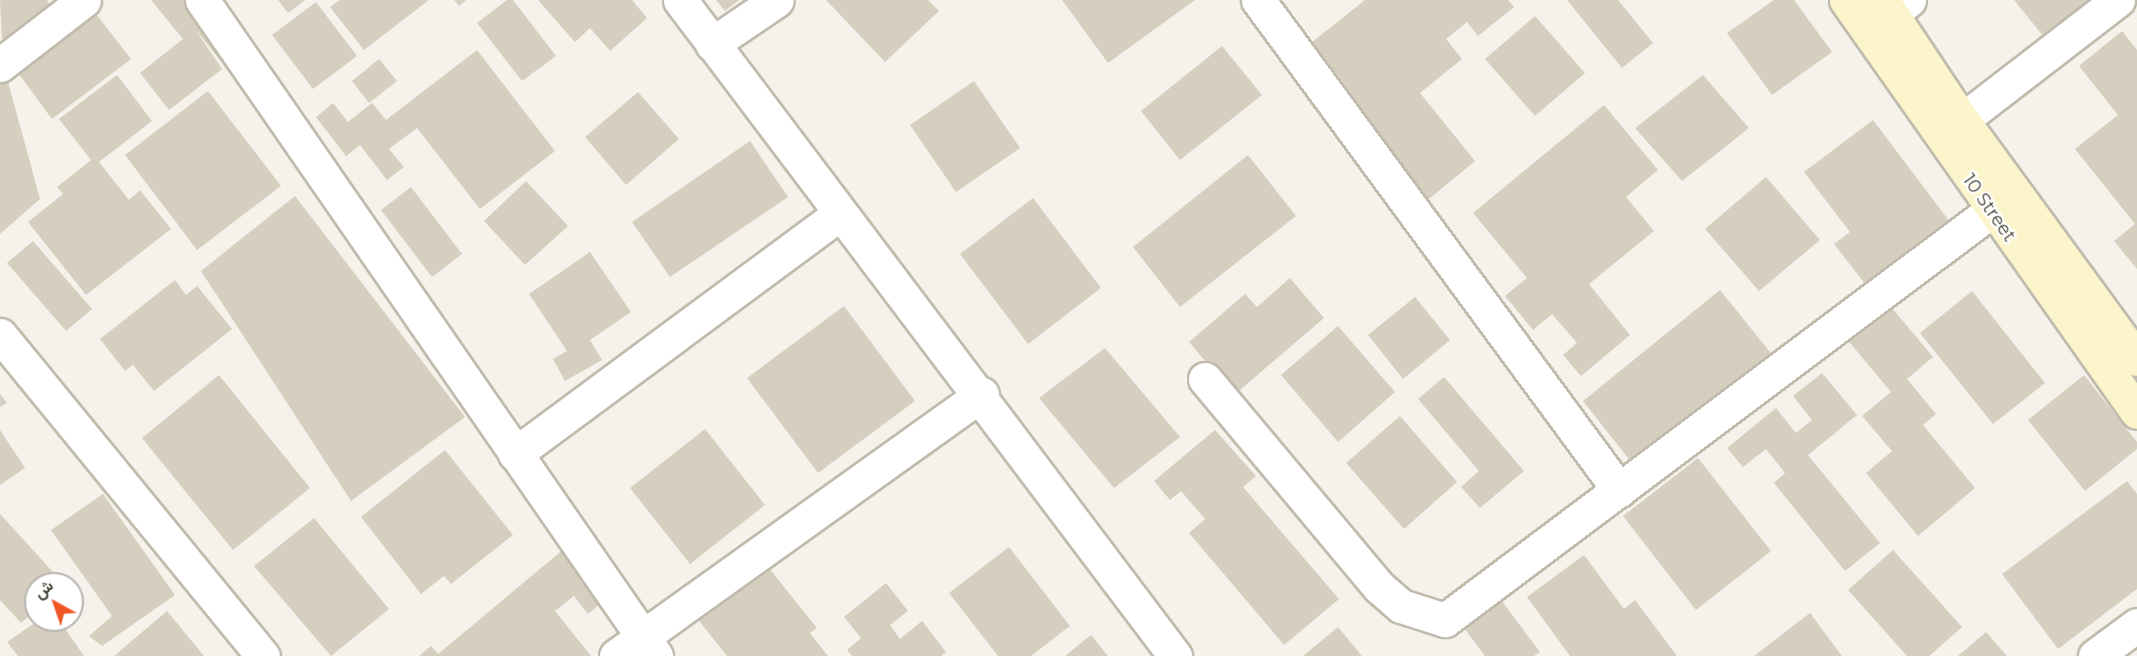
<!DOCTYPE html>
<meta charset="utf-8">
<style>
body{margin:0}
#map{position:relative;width:2137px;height:656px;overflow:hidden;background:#f4f2ea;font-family:Montserrat,Vazirmatn,sans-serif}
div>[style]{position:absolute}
.building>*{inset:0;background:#d6cfc0}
.roads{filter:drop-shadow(2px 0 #c0bbad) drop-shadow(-2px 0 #c0bbad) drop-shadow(0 2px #c0bbad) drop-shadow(0 -2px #c0bbad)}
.minor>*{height:33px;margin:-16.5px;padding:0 16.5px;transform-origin:16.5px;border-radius:16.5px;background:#fff}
.secondary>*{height:33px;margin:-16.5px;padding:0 16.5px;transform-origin:16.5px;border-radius:16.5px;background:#fcf5cc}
span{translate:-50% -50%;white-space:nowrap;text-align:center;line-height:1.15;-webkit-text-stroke:4.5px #fff;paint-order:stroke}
.street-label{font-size:18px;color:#484438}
.north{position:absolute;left:24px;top:572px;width:60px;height:60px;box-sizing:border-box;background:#fff;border:2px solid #b6b4af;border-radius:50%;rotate:320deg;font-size:16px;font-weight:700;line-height:24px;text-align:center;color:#484438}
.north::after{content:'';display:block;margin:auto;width:21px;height:27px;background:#f15725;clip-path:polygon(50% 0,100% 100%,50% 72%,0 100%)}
</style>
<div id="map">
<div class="building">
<i style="clip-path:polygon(0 0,47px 0,51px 7px,2px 40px)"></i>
<i style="clip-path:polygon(151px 0,187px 0,237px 62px,228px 70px,195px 29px,222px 69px,169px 110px,140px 73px,183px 39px)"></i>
<i style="clip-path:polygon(278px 0,305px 0,288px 13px)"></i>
<i style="clip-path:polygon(340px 0,429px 0,364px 50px,330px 7px)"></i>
<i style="clip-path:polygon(454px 0,466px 0,459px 6px)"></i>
<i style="clip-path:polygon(507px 0,513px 0,556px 56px,522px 81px,477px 23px)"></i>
<i style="clip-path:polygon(538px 0,632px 0,647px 18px,610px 51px,590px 28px,575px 42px)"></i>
<i style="clip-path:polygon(716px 0,739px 0,725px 11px)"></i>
<i style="clip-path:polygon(826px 0,928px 0,939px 11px,885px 62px)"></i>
<i style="clip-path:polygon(1062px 0,1195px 0,1108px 63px)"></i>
<i style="clip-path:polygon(1365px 0,1508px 0,1514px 7px,1478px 36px,1467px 22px,1446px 39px,1462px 59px,1420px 93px,1475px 161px,1429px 199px,1306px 47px)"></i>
<i style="clip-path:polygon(1567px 0,1618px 0,1653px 43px,1622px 68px)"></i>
<i style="clip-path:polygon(1774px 0,1794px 0,1832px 52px,1772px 95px,1727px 33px)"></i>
<i style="clip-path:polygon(2014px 0,2094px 0,2048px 42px)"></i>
<i style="clip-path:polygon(316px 2px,357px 56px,313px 89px,272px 35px)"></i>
<i style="clip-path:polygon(96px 14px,131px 59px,52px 119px,18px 73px)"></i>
<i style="clip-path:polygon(1535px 16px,1585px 73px,1535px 116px,1485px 59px)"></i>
<i style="clip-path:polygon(2122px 31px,2137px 50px,2137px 269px,2114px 241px,2135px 224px,2075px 149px,2118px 115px,2079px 66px)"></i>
<i style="clip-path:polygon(1222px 46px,1262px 95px,1180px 160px,1141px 111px)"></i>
<i style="clip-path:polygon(477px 50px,555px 151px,480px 209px,417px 128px,389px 149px,404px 167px,387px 180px,360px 145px,346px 156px,316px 117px,333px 103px,348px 122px,372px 103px,386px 120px)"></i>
<i style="clip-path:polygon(379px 59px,397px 81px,369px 103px,352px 81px)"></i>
<i style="clip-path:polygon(117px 75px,152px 121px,99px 162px,129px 200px,140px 190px,171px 229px,86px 295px,28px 222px,63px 194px,57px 187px,91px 160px,59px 119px)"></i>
<i style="clip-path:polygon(1703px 75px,1749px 128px,1682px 181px,1635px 128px)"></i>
<i style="clip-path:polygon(7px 78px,40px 199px,0 234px,0 83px)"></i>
<i style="clip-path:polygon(974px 81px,1020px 148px,956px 192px,910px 125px)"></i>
<i style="clip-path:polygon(208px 91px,281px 186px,197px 250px,125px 155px)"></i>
<i style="clip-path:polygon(638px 92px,679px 139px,626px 185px,585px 137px)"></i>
<i style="clip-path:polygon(1604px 105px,1658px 170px,1626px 197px,1654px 231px,1589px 284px,1630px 335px,1581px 376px,1563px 355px,1577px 343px,1552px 314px,1533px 330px,1505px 296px,1527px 278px,1473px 213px)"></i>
<i style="clip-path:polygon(1873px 120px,1953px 226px,1869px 289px,1834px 244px,1850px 232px,1804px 172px)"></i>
<i style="clip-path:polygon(750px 141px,788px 197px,670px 277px,632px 222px)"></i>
<i style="clip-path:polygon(1248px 155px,1296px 216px,1180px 307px,1133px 247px)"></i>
<i style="clip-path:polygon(1766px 177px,1820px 240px,1759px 291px,1705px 229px)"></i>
<i style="clip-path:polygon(526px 181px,568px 226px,525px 265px,484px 221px)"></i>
<i style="clip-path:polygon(411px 187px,462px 254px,432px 277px,381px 210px)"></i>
<i style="clip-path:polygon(295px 196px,465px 417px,351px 501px,201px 271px)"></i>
<i style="clip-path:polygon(1033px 198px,1101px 288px,1028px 344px,960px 254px)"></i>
<i style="clip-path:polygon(33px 241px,92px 309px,66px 331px,7px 263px)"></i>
<i style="clip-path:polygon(590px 252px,631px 312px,590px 340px,602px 360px,565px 381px,553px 359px,567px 351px,529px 294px)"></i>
<i style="clip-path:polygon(1290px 278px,1324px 318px,1234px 395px,1189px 342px,1245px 294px,1257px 307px)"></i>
<i style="clip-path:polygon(175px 280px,186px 295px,197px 286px,232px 329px,154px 391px,133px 365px,125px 371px,100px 339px)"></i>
<i style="clip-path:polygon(1720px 290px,1774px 357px,1636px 468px,1583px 401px)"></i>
<i style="clip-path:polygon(1972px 291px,2045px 383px,1993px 424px,1920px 333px)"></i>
<i style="clip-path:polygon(1882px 296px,1933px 357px,1907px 379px,1936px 414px,1923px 425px,1975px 488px,1918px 536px,1866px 473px,1892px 451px,1862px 416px,1891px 392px,1840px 331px)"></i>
<i style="clip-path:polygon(1415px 297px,1450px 340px,1403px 379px,1368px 335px)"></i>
<i style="clip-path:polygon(844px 306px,915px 401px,818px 473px,747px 378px)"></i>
<i style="clip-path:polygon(1338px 326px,1395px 392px,1338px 442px,1281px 375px)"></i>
<i style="clip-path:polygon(1105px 348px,1180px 437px,1114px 488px,1039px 398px)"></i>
<i style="clip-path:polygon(1822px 373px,1857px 415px,1808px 455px,1880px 543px,1845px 571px,1774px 483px,1785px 473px,1766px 449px,1743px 467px,1727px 448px,1776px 408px,1796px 433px,1812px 420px,1793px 396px)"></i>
<i style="clip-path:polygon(219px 375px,310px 488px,233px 550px,142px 438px)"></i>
<i style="clip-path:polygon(2084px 375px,2137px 442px,2137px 449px,2085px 491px,2028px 420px)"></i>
<i style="clip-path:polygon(1444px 377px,1524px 471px,1480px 508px,1461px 487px,1479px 471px,1418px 399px)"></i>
<i style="clip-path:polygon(0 394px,7px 403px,0 407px)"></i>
<i style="clip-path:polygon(1400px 416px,1457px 482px,1404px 529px,1346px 463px)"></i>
<i style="clip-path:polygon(705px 429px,765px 505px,690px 564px,630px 488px)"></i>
<i style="clip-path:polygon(0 430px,25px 468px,0 485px)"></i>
<i style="clip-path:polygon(1215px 430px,1256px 476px,1243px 487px,1339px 599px,1284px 645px,1189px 533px,1205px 519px,1181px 491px,1170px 500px,1154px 481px)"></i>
<i style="clip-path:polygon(445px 450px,513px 535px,451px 584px,444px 576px,421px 594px,361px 517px)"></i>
<i style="clip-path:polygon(1698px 458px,1771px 551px,1696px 610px,1623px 516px)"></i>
<i style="clip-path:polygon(2127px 481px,2137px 494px,2137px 589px,2058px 649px,2002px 574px)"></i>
<i style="clip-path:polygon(103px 494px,175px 595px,102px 646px,89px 636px,112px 616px,51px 530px)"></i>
<i style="clip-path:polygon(0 514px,64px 584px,36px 584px,36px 610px,21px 623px,0 600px)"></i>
<i style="clip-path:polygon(314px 518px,389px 609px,331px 656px,254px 566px)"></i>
<i style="clip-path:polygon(1009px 547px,1070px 626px,1031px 656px,998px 656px,949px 593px)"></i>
<i style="clip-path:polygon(565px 548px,607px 598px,588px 614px,574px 596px,555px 611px,591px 656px,419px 656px,431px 646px,438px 654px)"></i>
<i style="clip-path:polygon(1893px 550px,1962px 627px,1929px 656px,1907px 656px,1848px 590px)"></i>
<i style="clip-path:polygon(1584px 555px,1624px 609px,1635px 600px,1677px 656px,1570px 656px,1527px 597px)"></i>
<i style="clip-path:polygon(764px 562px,817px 628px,810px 633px,828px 656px,727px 656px,696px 617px)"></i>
<i style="clip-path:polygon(886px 583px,908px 611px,890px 625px,900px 639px,922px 621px,946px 652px,941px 656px,852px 656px,847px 650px,861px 638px,844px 617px)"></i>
<i style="clip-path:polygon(1498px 596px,1540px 652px,1534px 656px,1485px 656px,1461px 624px)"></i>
<i style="clip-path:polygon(167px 611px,204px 656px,114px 656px)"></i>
<i style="clip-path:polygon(1810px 613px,1842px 656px,1754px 656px)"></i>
<i style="clip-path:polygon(39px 620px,59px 620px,84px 656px,18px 656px,7px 642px)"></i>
<i style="clip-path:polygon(1338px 627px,1362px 656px,1303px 656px)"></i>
<i style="clip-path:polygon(1986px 632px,2007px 656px,1958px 656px)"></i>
<i style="clip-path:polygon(1091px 635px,1108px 656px,1065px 656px)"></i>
</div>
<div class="roads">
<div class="minor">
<i style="left:202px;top:0;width:798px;rotate:55.31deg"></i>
<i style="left:680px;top:0;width:822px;rotate:52.96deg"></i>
<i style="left:1258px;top:0;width:609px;rotate:53.62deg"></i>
<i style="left:1891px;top:14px;width:23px;rotate:-38deg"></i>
<i style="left:712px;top:44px;width:78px;rotate:-34.1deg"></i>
<i style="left:0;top:65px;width:106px;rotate:-37.7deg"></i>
<i style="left:1962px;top:120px;width:197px;rotate:-37.6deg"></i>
<i style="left:0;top:335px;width:415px;rotate:50.7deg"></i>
<i style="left:1205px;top:379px;width:271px;rotate:50.1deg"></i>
<i style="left:1379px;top:587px;width:29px;rotate:41deg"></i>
<i style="left:1401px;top:606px;width:46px;rotate:17.7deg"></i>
<i style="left:1445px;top:620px;width:682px;rotate:-36.84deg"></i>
<i style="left:515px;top:454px;width:403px;rotate:-36.5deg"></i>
<i style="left:616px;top:656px;width:450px;rotate:-35.6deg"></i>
<i style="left:2095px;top:656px;width:52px;rotate:-36.4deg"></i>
</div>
<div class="secondary">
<i style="left:1846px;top:0;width:504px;rotate:54.77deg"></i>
<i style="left:1882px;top:0;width:144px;rotate:56.3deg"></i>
<i style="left:1962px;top:120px;width:296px;rotate:53.8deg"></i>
</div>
</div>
<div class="street-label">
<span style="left:1989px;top:208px;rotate:55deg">10 Street</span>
</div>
<div class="north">ش</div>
</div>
